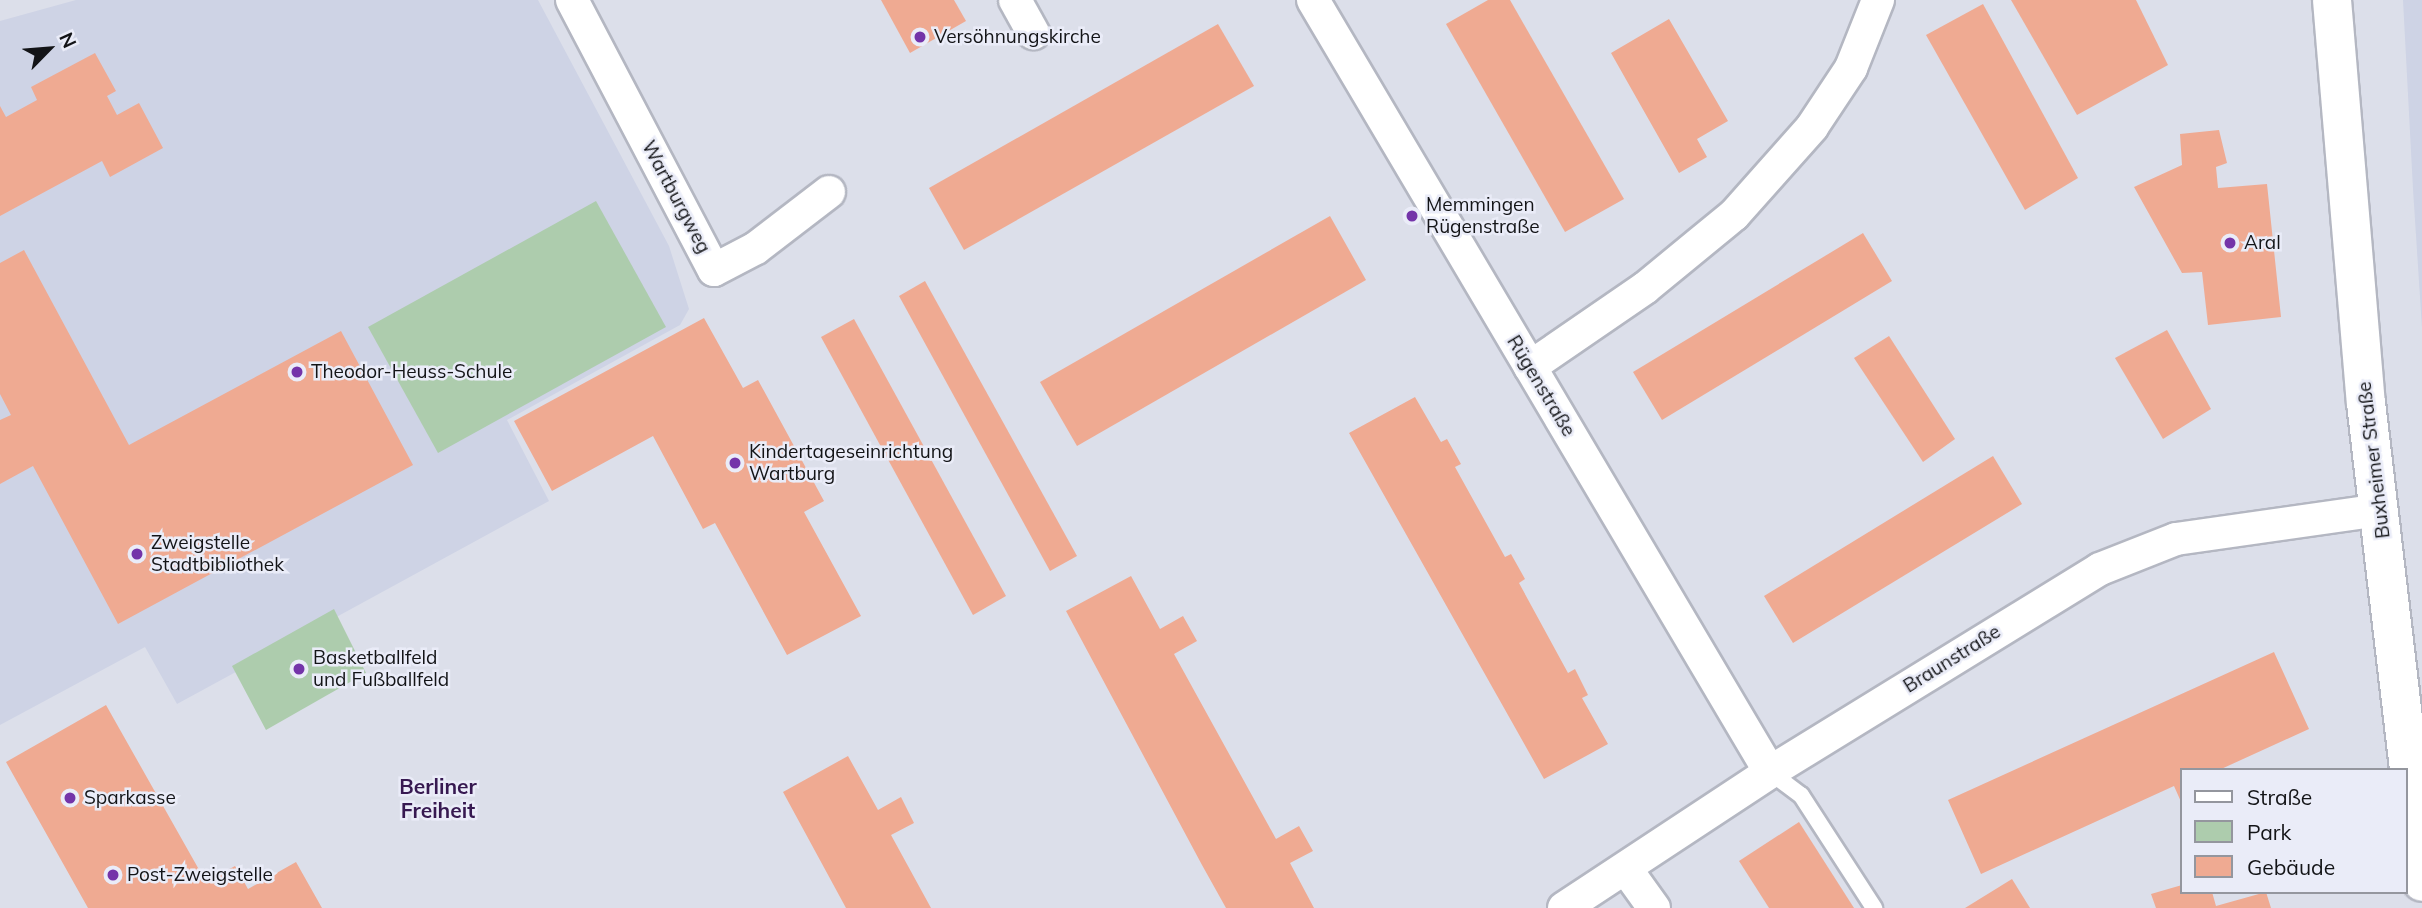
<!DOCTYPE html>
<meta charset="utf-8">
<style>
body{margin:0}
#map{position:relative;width:2422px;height:908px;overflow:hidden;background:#dcdfea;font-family:Mulish,sans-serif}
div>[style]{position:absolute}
.built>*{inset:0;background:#ced3e5}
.green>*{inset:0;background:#adccad}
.building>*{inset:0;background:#efaa92}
.roads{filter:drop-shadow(2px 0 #b4b7c2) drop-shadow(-2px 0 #b4b7c2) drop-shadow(0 2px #b4b7c2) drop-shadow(0 -2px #b4b7c2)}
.service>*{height:16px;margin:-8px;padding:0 8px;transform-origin:8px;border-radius:8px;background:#fff}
.minor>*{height:32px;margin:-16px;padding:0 16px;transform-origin:16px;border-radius:16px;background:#fff}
.secondary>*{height:38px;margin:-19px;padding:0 19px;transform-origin:19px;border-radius:19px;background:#fff}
.dots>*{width:19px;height:19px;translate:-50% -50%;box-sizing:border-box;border:4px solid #eaecf8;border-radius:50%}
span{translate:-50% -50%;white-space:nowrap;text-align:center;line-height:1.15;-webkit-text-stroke:5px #eaecf8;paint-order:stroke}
.poi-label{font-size:19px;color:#131417}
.left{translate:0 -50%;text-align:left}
.street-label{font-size:19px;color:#131417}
.neighbourhood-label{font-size:21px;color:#371951;font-weight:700}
.legend{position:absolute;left:2180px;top:768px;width:228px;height:126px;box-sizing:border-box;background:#eaecf8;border:2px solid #94969e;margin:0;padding:9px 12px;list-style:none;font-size:21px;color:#131417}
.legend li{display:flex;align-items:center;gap:14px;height:35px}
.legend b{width:35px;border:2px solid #94969e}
.north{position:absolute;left:14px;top:14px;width:70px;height:70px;-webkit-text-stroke:5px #eaecf8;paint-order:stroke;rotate:65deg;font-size:19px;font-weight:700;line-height:28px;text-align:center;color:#131417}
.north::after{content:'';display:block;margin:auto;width:24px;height:32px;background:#131417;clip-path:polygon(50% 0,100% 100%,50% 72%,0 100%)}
</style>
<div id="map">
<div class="built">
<i style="clip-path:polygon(76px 0,538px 0,669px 246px,689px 309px,680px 325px,507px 420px,549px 501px,177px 704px,145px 647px,0 725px,0 21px)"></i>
<i style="clip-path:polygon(2403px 0,2422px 0,2422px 328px,2413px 189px)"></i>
</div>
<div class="green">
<i style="clip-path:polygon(596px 201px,666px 327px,438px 453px,368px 327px)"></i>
<i style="clip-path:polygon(334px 609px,366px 673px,266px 730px,232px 666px)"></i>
</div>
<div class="building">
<i style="clip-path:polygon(881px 0,954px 0,966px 21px,910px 53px)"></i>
<i style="clip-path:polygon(1488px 0,1510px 0,1624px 199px,1565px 232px,1446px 24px)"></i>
<i style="clip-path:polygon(2011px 0,2136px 0,2168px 65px,2077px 115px)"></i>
<i style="clip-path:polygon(1983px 4px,2078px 178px,2025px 210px,1926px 35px)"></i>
<i style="clip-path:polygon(1669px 19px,1728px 121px,1697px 139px,1707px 157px,1679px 173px,1611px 53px)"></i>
<i style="clip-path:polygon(1218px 24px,1254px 86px,964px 250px,929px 188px)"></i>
<i style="clip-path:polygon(95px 53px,116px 91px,107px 96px,117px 115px,139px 103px,163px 148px,110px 177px,102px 161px,0 216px,0 106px,6px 117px,37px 100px,31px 87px)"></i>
<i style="clip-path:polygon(2219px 130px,2227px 163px,2216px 167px,2218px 188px,2267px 184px,2281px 317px,2208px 325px,2202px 272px,2182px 273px,2134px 187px,2182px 165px,2180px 134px)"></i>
<i style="clip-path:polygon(1330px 216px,1366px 280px,1077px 446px,1040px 382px)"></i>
<i style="clip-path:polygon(1863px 233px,1892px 281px,1662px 420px,1633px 372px)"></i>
<i style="clip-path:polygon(24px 250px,129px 445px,341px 331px,413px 465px,118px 624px,33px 466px,0 484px,0 420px,11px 415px,0 394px,0 263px)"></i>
<i style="clip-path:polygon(925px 281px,1077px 556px,1050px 571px,899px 296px)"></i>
<i style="clip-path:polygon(704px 318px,743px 388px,758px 380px,824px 501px,804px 512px,861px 616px,787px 655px,715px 523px,703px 529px,653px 436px,552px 491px,514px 421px)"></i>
<i style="clip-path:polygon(854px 319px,1006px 596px,973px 615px,821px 337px)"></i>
<i style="clip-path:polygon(2167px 330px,2211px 409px,2163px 439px,2115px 358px)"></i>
<i style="clip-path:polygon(1889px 336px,1955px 439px,1923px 462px,1854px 358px)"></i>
<i style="clip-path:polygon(1415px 397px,1441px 442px,1447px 439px,1461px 464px,1455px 467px,1505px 557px,1511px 554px,1525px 579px,1519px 583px,1568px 673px,1575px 669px,1588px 695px,1582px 698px,1608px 744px,1544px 779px,1349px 433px)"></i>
<i style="clip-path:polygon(1993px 456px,2022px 504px,1793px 643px,1764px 596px)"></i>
<i style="clip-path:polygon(1131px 576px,1160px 629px,1183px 616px,1197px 641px,1174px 654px,1276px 839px,1299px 826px,1313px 851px,1290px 863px,1314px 908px,1226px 908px,1202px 865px,1066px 611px)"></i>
<i style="clip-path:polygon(2274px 652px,2309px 729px,2219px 770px,2182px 770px,2182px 804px,2174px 786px,1981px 874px,1948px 800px)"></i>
<i style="clip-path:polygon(106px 705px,206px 882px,235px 866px,248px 889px,296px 862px,322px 908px,88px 908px,6px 762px)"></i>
<i style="clip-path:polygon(848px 756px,878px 810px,901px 797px,914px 823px,891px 835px,931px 908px,846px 908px,783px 792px)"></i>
<i style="clip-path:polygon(1799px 822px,1854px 908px,1769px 908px,1739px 861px)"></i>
<i style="clip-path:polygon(2012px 879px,2030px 908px,1965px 908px)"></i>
<i style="clip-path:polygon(2182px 885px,2182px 892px,2212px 892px,2216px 906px,2266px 892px,2271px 908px,2156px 908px,2151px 894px)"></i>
</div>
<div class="roads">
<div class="service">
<i style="left:1770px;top:772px;width:39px;rotate:37deg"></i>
<i style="left:1801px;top:795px;width:135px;rotate:57.1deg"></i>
</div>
<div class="minor">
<i style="left:572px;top:0;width:305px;rotate:62.3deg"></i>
<i style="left:714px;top:270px;width:47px;rotate:-27.6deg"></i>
<i style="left:756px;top:248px;width:92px;rotate:-37.5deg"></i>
<i style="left:1015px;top:0;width:38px;rotate:61deg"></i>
<i style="left:1313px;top:0;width:897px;rotate:59.38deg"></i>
<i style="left:1530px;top:367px;width:140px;rotate:-34.5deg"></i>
<i style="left:1645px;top:288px;width:115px;rotate:-39.4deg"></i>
<i style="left:1734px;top:215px;width:118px;rotate:-48.4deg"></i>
<i style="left:1812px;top:127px;width:71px;rotate:-56.5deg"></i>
<i style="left:1851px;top:68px;width:73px;rotate:-68.3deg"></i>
<i style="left:1626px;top:869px;width:48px;rotate:54.3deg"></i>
<i style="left:1564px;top:908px;width:247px;rotate:-33.4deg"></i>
<i style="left:1770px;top:772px;width:387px;rotate:-31.6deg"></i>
<i style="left:2100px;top:569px;width:82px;rotate:-21.5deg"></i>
<i style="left:2176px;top:539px;width:206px;rotate:-8.1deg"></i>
</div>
<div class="secondary">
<i style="left:2332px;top:0;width:404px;rotate:85.2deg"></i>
<i style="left:2366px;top:403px;width:482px;rotate:83.3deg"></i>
</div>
</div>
<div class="dots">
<i style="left:920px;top:37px;background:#7434a9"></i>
<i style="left:1412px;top:216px;background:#7434a9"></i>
<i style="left:2230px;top:243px;background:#7434a9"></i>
<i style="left:297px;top:372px;background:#7434a9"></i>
<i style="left:735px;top:463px;background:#7434a9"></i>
<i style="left:137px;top:554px;background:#7434a9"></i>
<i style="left:299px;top:669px;background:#7434a9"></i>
<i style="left:70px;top:798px;background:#7434a9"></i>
<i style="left:113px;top:875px;background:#7434a9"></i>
</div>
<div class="poi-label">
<span class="left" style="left:934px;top:37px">Versöhnungskirche</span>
<span class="left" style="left:1426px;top:216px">Memmingen<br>Rügenstraße</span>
<span class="left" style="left:2244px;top:243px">Aral</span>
<span class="left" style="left:311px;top:372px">Theodor-Heuss-Schule</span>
<span class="left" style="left:749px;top:463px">Kindertageseinrichtung<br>Wartburg</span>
<span class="left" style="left:151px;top:554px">Zweigstelle<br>Stadtbibliothek</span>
<span class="left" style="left:313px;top:669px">Basketballfeld<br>und Fußballfeld</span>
<span class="left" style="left:84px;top:798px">Sparkasse</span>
<span class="left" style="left:127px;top:875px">Post-Zweigstelle</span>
</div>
<div class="street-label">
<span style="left:676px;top:197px;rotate:62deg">Wartburgweg</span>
<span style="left:1541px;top:386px;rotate:59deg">Rügenstraße</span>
<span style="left:2374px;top:460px;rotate:-97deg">Buxheimer Straße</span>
<span style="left:1952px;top:659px;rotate:-32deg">Braunstraße</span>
</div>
<div class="neighbourhood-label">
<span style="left:438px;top:798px">Berliner<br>Freiheit</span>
</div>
<ul class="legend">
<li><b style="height:9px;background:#fff"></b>Straße</li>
<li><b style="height:19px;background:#adccad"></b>Park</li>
<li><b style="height:19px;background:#efaa92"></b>Gebäude</li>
</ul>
<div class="north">N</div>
</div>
